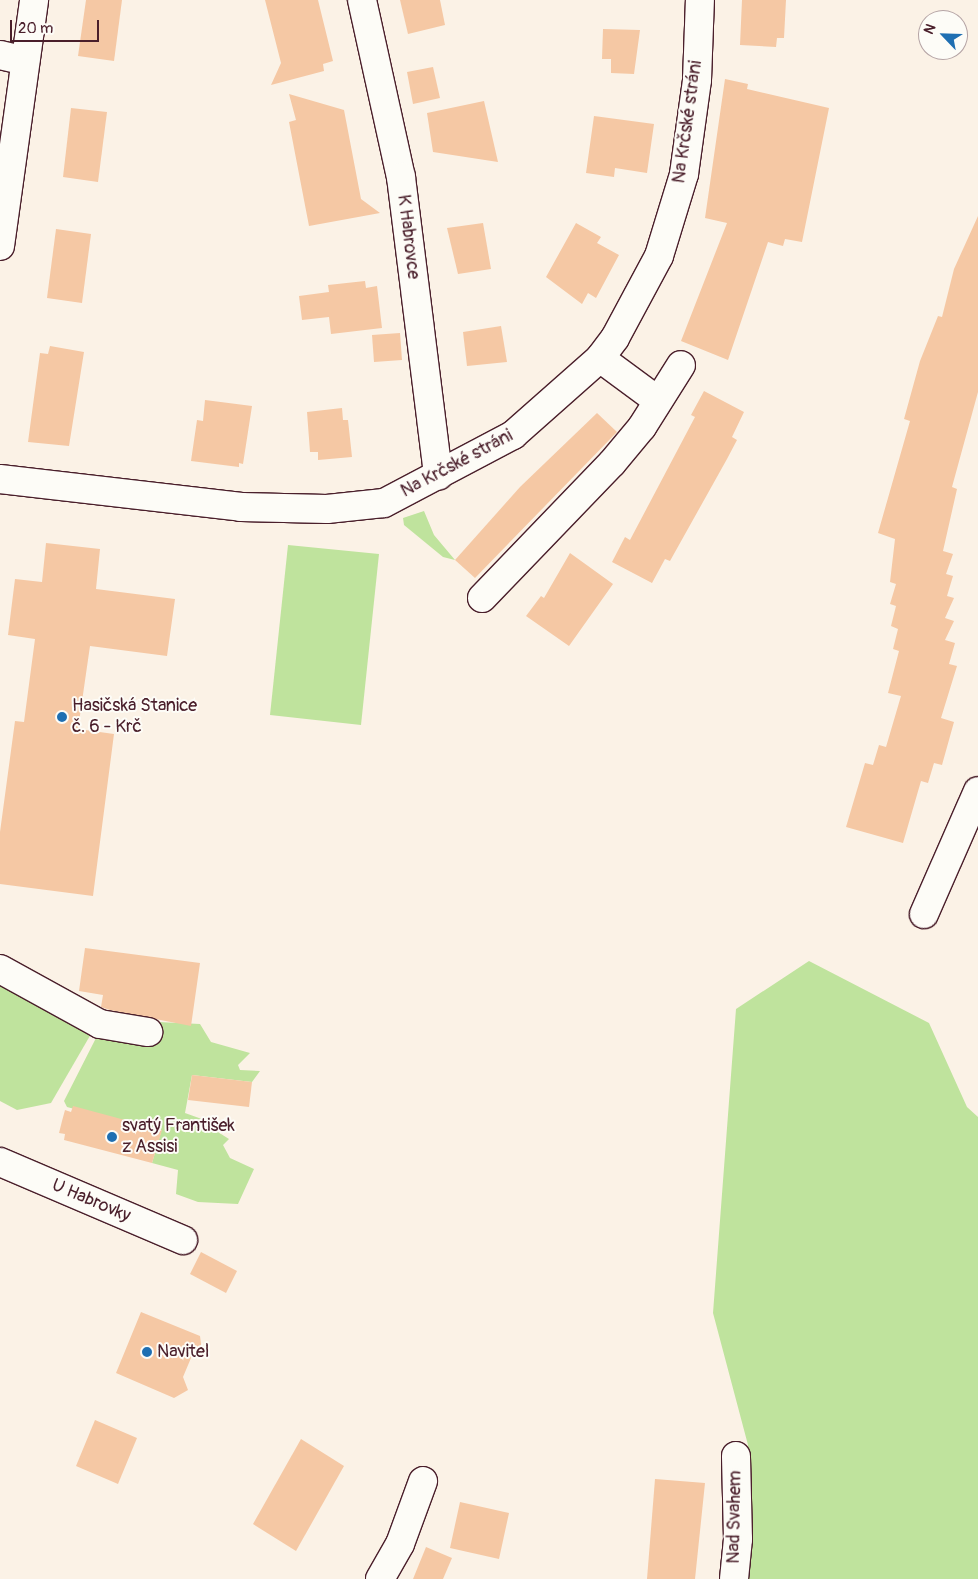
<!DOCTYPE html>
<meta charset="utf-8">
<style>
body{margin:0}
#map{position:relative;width:978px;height:1579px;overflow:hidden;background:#fbf2e6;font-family:Pangolin,sans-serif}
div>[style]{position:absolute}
.green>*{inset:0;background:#bfe39d}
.building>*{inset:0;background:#f5c8a4}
.roads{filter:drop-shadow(1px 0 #4a1f2b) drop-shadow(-1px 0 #4a1f2b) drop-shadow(0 1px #4a1f2b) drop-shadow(0 -1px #4a1f2b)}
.minor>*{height:28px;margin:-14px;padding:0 14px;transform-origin:14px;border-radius:14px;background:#fdfcf7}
.dots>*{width:14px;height:14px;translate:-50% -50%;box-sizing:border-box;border:2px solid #fdfcf7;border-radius:50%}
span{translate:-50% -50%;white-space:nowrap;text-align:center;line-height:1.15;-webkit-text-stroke:4px #fdfcf7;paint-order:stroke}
.street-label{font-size:18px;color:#4a1f2b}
.poi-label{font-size:18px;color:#4a1f2b}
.left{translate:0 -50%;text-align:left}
.north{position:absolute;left:918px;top:10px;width:50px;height:50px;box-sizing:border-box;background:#fdfcf7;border:1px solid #b5a4a5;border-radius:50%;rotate:294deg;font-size:14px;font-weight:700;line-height:20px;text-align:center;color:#4a1f2b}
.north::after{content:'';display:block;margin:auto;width:18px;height:22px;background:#1f6fb2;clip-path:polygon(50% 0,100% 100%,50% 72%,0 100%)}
.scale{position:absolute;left:10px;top:20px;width:89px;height:22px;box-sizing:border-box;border:2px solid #4a1f2b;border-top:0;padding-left:6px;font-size:15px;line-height:18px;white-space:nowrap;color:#4a1f2b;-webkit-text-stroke:4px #fdfcf7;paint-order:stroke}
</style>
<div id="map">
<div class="green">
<i style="clip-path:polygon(424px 511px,434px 535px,455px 560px,443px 557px,404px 525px,403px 518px)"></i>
<i style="clip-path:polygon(288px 545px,379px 554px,361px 725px,270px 715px)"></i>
<i style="clip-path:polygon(809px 961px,929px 1023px,967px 1107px,978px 1117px,978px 1579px,747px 1579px,752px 1536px,748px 1445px,713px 1313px,736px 1009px)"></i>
<i style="clip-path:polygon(0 977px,91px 1034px,51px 1103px,17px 1110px,0 1101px)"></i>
<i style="clip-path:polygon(158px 1022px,200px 1024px,211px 1042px,250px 1053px,238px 1065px,240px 1070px,260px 1071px,252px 1082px,192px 1075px,185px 1113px,213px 1123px,213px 1129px,229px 1139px,223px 1145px,230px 1158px,254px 1169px,238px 1204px,198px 1202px,176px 1194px,178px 1170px,152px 1163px,161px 1132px,67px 1107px,64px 1101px,97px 1036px,150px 1042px)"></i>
</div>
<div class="building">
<i style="clip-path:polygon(86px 0,122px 0,114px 61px,78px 56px)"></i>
<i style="clip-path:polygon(265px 0,318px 0,333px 61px,323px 64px,324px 71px,271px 85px,281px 63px)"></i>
<i style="clip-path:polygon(400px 0,440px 0,445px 25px,408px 34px)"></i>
<i style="clip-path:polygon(742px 0,786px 0,784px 38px,777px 38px,776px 47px,740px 45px)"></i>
<i style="clip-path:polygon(603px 29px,640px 30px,634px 74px,611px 73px,611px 59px,602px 59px)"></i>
<i style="clip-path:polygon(433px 67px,440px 98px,413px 104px,407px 72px)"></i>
<i style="clip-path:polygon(725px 79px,748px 84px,747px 89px,829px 108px,802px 242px,785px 239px,783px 246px,768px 242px,728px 360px,681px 341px,727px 223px,705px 218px)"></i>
<i style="clip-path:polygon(289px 94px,344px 110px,361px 199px,380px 213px,309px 226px,289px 122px,296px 120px)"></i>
<i style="clip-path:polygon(484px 101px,498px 162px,433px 152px,427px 113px)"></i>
<i style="clip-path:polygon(71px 108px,107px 112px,98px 182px,63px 177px)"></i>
<i style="clip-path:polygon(594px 116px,654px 124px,647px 173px,615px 168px,614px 177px,586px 173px)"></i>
<i style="clip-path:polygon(978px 216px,978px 392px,952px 487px,957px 489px,943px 551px,953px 554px,946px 574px,953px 576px,947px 596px,954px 598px,945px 618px,954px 621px,945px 640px,955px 643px,949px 664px,957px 666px,941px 718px,954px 722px,942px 765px,934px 763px,928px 783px,921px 781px,903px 843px,846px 827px,865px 763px,873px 765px,879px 745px,886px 747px,901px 696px,888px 693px,899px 651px,893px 649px,898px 629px,891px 626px,896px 606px,890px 604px,896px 584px,890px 582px,895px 539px,878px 533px,910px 421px,904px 419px,920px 361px,938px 316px,942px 317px,954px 269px)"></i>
<i style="clip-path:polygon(483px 223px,491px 269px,458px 274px,447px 228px)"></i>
<i style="clip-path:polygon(576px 223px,601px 237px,597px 243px,619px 255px,596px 298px,588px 293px,582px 304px,546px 277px)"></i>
<i style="clip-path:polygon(56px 229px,91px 234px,82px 303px,47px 298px)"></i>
<i style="clip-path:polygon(365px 281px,366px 288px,377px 286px,382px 328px,331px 334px,329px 317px,302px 320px,299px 296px,329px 292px,328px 285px)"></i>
<i style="clip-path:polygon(501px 326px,507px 362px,467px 366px,463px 332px)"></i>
<i style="clip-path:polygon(400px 333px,402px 360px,374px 362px,372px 335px)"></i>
<i style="clip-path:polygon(50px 346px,84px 352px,69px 446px,28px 442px,40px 353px,48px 354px)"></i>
<i style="clip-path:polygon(704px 391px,744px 412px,732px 437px,737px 440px,727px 459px,670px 561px,665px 559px,652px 583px,612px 562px,625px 537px,630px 540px,695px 417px,691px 415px)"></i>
<i style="clip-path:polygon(205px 400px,252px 406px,243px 464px,239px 463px,239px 467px,191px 461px,197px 420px,203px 421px)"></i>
<i style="clip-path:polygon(342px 408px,343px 420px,348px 420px,352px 457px,318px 460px,318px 452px,310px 452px,307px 412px)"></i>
<i style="clip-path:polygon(597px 413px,617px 432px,475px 578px,455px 560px,520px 487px)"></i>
<i style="clip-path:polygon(46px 543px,100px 549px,96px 589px,175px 599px,167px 656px,90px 646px,78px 729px,114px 734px,93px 896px,0 884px,0 832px,15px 721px,24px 722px,35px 639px,8px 635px,15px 579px,42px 582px)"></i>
<i style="clip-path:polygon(570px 553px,613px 584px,569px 646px,526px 616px,541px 596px,544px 598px)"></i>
<i style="clip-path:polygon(85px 948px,200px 963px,191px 1026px,110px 1010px,101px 1007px,103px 995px,79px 991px)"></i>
<i style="clip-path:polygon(192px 1075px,252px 1082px,249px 1107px,188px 1100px)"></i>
<i style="clip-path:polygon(73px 1106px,162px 1130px,152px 1163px,64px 1140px,65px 1134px,59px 1133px,62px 1121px,65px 1110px,71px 1112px)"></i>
<i style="clip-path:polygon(201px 1252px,237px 1271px,226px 1293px,190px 1274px)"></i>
<i style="clip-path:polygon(141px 1312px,200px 1336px,202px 1351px,191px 1358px,183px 1377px,188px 1390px,174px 1398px,116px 1373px)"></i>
<i style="clip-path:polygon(95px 1420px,137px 1438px,118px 1484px,76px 1466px)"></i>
<i style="clip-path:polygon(301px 1439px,344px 1466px,296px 1551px,253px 1524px)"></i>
<i style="clip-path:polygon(655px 1479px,705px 1483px,695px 1579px,647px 1579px)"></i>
<i style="clip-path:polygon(460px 1502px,509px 1513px,499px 1559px,450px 1548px)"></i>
<i style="clip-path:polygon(426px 1547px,452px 1558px,443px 1579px,413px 1579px)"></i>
</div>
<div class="roads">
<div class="minor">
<i style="left:362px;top:0;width:181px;rotate:77.6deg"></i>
<i style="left:401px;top:177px;width:301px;rotate:82.9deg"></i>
<i style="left:0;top:55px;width:26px;rotate:13deg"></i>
<i style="left:0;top:246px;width:248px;rotate:-82.1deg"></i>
<i style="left:600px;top:358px;width:71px;rotate:36.4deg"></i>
<i style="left:0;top:479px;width:243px;rotate:6.6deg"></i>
<i style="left:241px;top:507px;width:86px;rotate:1.3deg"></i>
<i style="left:327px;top:509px;width:57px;rotate:-6deg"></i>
<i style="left:384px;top:503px;width:146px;rotate:-27.8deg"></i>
<i style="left:513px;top:435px;width:116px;rotate:-41.5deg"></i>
<i style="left:600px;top:358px;width:25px;rotate:-53deg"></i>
<i style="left:615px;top:338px;width:93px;rotate:-61.8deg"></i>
<i style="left:659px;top:256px;width:86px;rotate:-73deg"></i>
<i style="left:684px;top:174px;width:95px;rotate:-82.1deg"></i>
<i style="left:697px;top:80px;width:80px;rotate:-87.9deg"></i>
<i style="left:482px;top:598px;width:187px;rotate:-46.1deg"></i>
<i style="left:612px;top:463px;width:47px;rotate:-50.2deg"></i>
<i style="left:642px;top:427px;width:73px;rotate:-57.8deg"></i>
<i style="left:924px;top:914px;width:134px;rotate:-66.3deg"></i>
<i style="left:0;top:969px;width:114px;rotate:28.8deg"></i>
<i style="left:100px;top:1024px;width:49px;rotate:9.5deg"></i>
<i style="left:0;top:1162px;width:199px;rotate:23.1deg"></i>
<i style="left:380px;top:1579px;width:40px;rotate:-60.3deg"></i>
<i style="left:400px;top:1544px;width:67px;rotate:-69.9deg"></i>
<i style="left:734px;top:1579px;width:40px;rotate:-84.3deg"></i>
<i style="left:738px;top:1539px;width:83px;rotate:-91.4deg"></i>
</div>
</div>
<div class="dots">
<i style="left:62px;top:717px;background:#1f6fb2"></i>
<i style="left:112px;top:1137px;background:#1f6fb2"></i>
<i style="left:147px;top:1352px;background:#1f6fb2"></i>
</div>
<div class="street-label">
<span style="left:688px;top:122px;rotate:-82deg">Na Krčské stráni</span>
<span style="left:408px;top:237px;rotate:83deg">K Habrovce</span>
<span style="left:457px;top:464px;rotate:-28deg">Na Krčské stráni</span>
<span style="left:91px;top:1201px;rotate:23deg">U Habrovky</span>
<span style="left:735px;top:1517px;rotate:-89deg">Nad Svahem</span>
</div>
<div class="poi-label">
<span class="left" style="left:72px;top:717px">Hasičská Stanice<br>č. 6 - Krč</span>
<span class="left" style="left:122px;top:1137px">svatý František<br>z Assisi</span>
<span class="left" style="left:157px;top:1352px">Navitel</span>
</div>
<div class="north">N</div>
<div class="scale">20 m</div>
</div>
